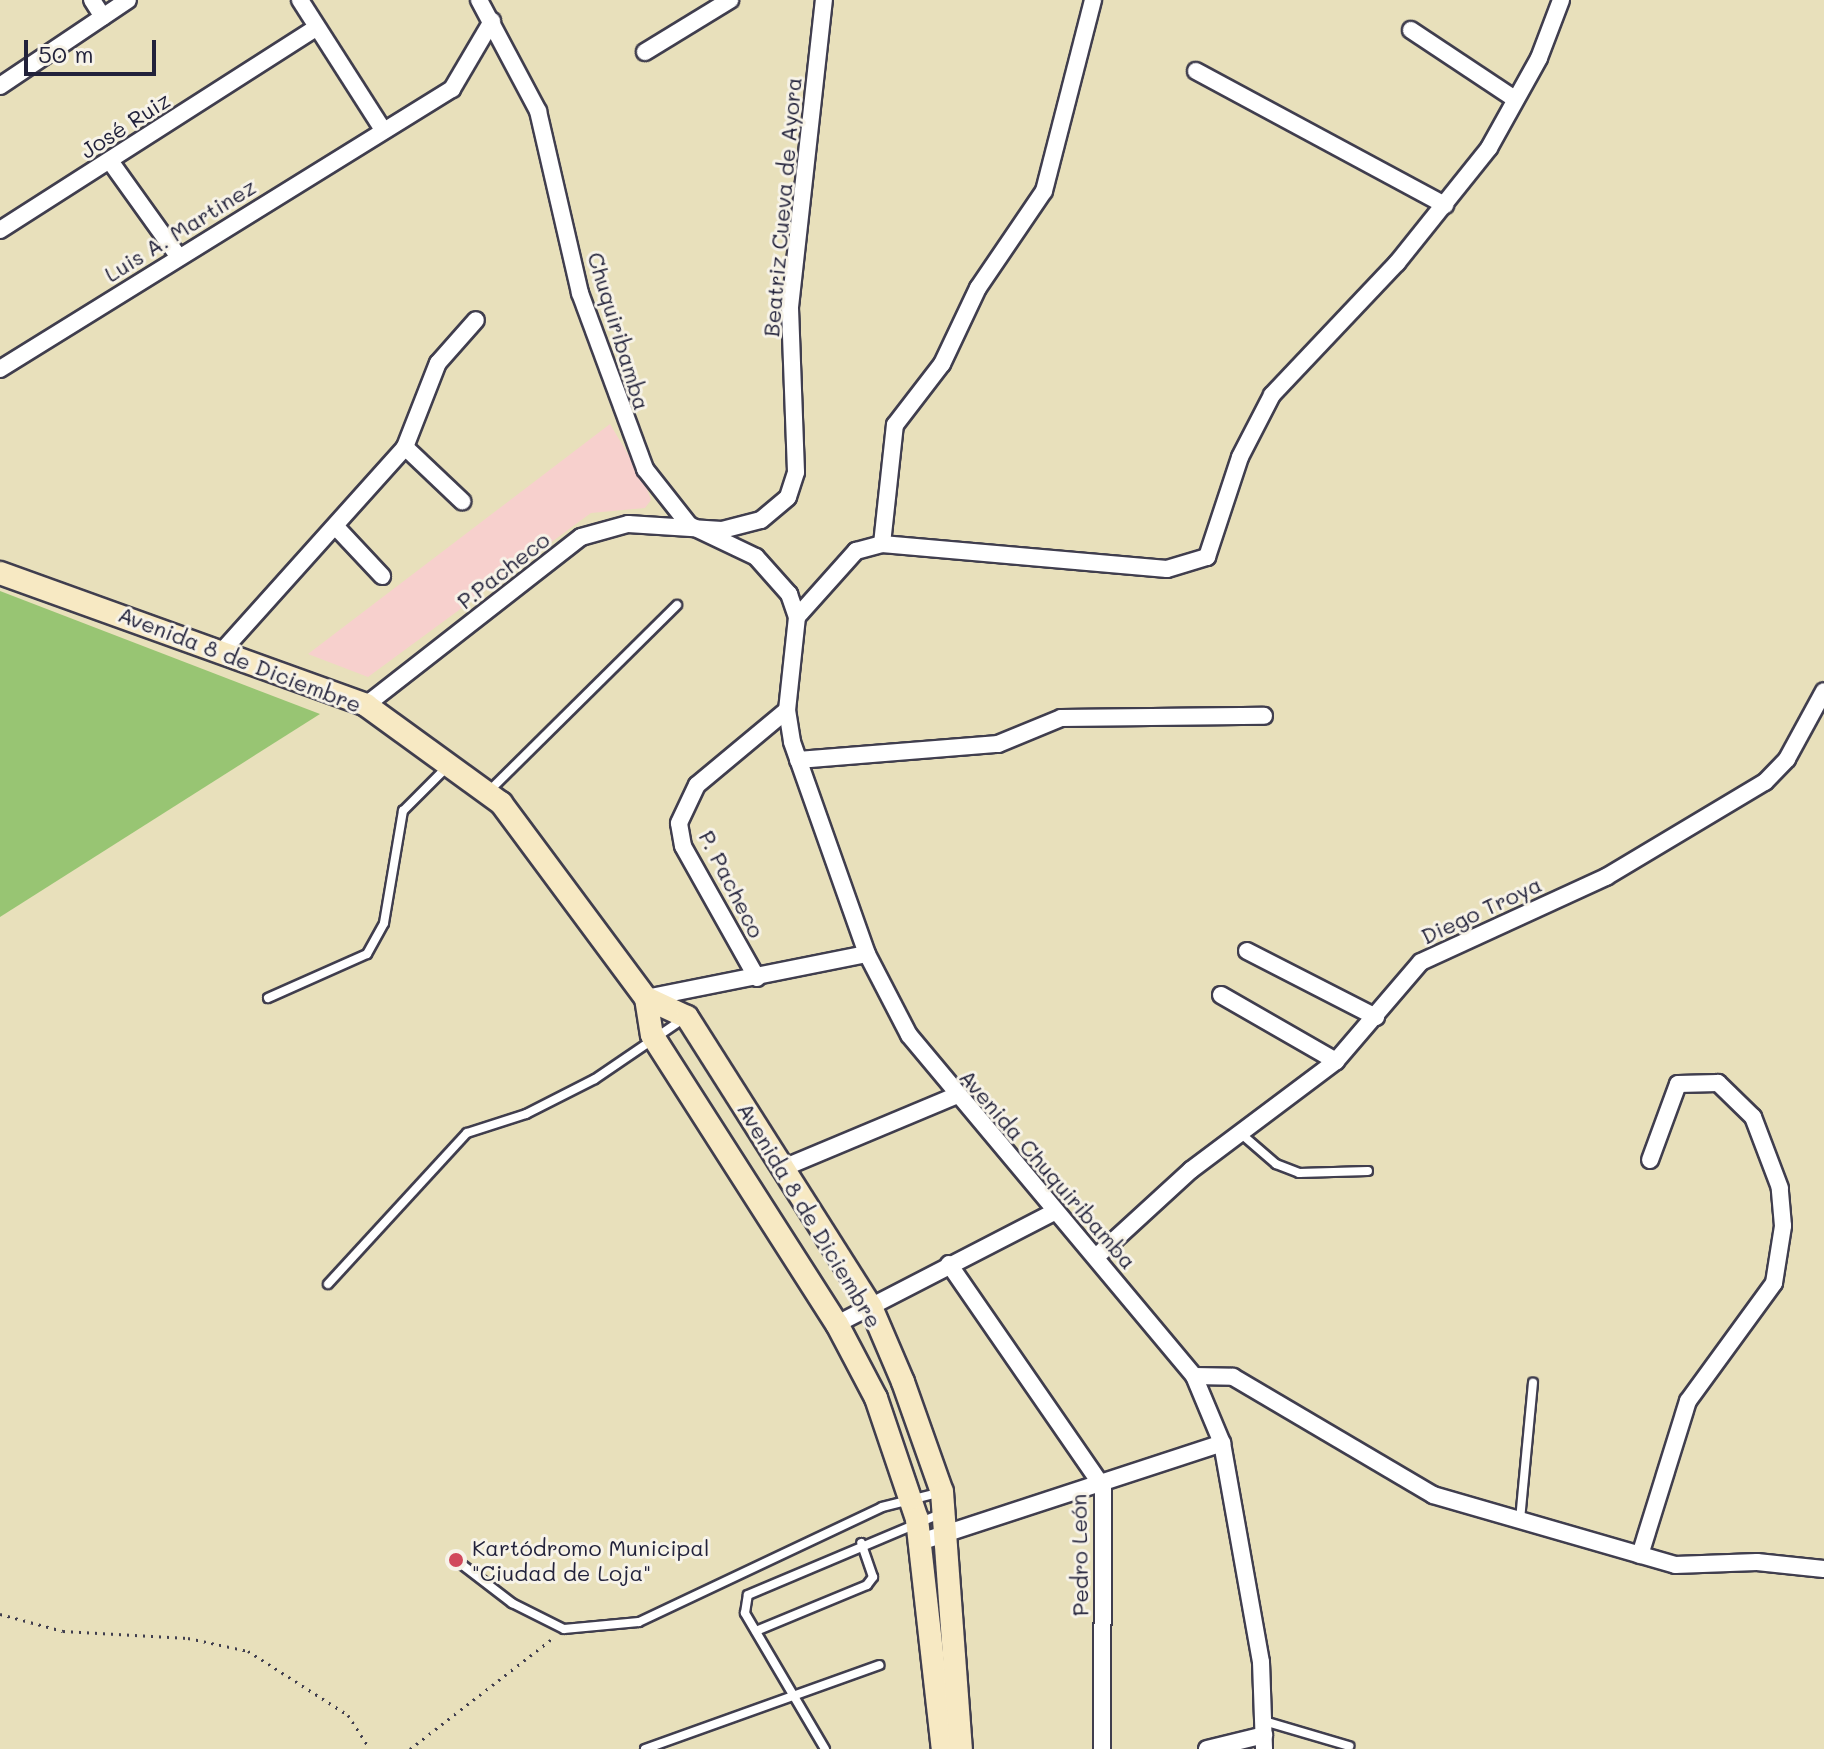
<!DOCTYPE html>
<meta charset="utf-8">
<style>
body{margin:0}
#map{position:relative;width:1824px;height:1749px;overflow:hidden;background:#e8e0bb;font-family:Mali,sans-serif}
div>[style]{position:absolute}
.built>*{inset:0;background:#f7d0cd}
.green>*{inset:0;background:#98c573}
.path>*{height:3px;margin-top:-1.5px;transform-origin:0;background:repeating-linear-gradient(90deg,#403e4e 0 2px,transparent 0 8px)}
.roads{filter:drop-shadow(2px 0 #403e4e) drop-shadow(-2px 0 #403e4e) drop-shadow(0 2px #403e4e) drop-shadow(0 -2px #403e4e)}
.service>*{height:8px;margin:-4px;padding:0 4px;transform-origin:4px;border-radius:4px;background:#fff}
.minor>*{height:16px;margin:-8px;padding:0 8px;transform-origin:8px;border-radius:8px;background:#fff}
.secondary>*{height:22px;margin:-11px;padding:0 11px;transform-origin:11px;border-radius:11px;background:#f7e9c3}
.dots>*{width:22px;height:22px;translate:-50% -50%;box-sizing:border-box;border:4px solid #f7f3e8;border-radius:50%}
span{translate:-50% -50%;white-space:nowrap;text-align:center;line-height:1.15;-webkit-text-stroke:6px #f7f3e8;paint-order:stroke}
.street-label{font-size:22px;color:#22223b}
.poi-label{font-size:22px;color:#22223b}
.left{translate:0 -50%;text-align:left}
.scale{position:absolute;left:24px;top:40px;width:132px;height:36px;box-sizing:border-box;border:4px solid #22223b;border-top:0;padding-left:10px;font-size:24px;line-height:28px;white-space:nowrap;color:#22223b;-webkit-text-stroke:6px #f7f3e8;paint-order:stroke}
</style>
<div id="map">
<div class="built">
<i style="clip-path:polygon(610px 424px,644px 481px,651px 500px,645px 508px,591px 513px,368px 677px,308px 654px)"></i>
</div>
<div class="green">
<i style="clip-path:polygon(0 591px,320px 714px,0 917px)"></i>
</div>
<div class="path">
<i style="left:0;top:1614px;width:65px;rotate:15.1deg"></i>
<i style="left:63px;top:1631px;width:125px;rotate:3.2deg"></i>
<i style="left:188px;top:1638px;width:61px;rotate:12.2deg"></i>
<i style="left:248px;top:1651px;width:119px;rotate:32.6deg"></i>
<i style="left:348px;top:1715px;width:40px;rotate:57.1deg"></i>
<i style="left:410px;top:1749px;width:180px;rotate:-37.8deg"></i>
</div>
<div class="roads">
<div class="service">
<i style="left:488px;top:792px;width:266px;rotate:-44.7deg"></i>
<i style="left:268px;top:998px;width:108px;rotate:-24deg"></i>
<i style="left:367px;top:954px;width:35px;rotate:-61deg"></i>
<i style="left:384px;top:923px;width:114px;rotate:-80.4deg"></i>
<i style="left:403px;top:811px;width:61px;rotate:-45deg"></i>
<i style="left:1239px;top:1132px;width:49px;rotate:40.9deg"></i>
<i style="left:1276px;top:1164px;width:25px;rotate:21deg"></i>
<i style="left:1299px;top:1173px;width:69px;rotate:-1.7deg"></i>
<i style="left:328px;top:1284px;width:205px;rotate:-47.4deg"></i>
<i style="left:467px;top:1133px;width:62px;rotate:-17.9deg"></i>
<i style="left:526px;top:1114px;width:77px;rotate:-26.9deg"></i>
<i style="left:595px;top:1079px;width:107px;rotate:-34.3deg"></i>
<i style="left:1520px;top:1520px;width:138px;rotate:-84.6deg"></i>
<i style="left:456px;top:1560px;width:71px;rotate:37.5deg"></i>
<i style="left:512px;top:1603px;width:58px;rotate:26.6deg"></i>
<i style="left:564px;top:1629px;width:75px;rotate:-5.3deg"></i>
<i style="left:639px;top:1622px;width:269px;rotate:-25.3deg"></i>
<i style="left:882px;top:1507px;width:58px;rotate:-14deg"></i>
<i style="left:756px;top:1631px;width:120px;rotate:-22.5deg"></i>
<i style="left:867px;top:1585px;width:10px;rotate:-53deg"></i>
<i style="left:873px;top:1577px;width:36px;rotate:-109deg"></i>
<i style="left:1264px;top:1721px;width:89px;rotate:16.4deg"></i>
<i style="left:645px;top:1749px;width:249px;rotate:-19.7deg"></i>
<i style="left:825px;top:1749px;width:158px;rotate:-120.5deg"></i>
<i style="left:745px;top:1613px;width:18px;rotate:-81deg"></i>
<i style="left:748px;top:1595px;width:211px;rotate:-22.9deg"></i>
</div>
<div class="minor">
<i style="left:92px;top:0;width:20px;rotate:57deg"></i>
<i style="left:300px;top:0;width:154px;rotate:57.4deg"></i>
<i style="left:479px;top:0;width:126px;rotate:62deg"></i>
<i style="left:538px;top:111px;width:187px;rotate:77deg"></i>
<i style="left:580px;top:293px;width:188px;rotate:69.7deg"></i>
<i style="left:645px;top:469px;width:71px;rotate:51.8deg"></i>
<i style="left:689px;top:525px;width:74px;rotate:25.5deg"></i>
<i style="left:756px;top:557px;width:50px;rotate:48.3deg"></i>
<i style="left:789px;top:594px;width:24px;rotate:71deg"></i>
<i style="left:797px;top:617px;width:94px;rotate:96.1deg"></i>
<i style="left:787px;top:710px;width:32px;rotate:81deg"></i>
<i style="left:792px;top:742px;width:225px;rotate:70.5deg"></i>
<i style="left:867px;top:954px;width:91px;rotate:62.6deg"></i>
<i style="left:909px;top:1035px;width:444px;rotate:50.1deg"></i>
<i style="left:1194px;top:1376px;width:73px;rotate:67.3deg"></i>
<i style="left:1222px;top:1443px;width:222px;rotate:79.9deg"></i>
<i style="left:1261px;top:1662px;width:87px;rotate:88deg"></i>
<i style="left:1411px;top:30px;width:125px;rotate:33.6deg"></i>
<i style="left:645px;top:52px;width:100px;rotate:-31.5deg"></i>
<i style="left:1196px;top:71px;width:283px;rotate:28.3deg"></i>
<i style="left:0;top:86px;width:154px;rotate:-33.9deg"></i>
<i style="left:110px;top:161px;width:117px;rotate:54.4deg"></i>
<i style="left:0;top:230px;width:373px;rotate:-32.6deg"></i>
<i style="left:0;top:369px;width:532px;rotate:-31.78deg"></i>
<i style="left:452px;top:89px;width:79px;rotate:-59.5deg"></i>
<i style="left:405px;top:447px;width:79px;rotate:43.5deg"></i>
<i style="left:337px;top:528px;width:66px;rotate:46.8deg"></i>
<i style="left:882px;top:544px;width:120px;rotate:-83.8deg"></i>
<i style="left:895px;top:425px;width:77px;rotate:-52.4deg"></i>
<i style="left:942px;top:364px;width:84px;rotate:-64.7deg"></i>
<i style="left:978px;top:288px;width:117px;rotate:-55.8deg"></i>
<i style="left:1044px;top:191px;width:197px;rotate:-75.6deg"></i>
<i style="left:797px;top:617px;width:89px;rotate:-48.2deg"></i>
<i style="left:856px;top:551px;width:27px;rotate:-15deg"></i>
<i style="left:882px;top:544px;width:286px;rotate:5deg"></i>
<i style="left:1167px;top:569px;width:42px;rotate:-16.7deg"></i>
<i style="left:1207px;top:557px;width:105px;rotate:-71.7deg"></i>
<i style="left:1240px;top:457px;width:70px;rotate:-62.7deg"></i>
<i style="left:1272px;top:395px;width:182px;rotate:-46.6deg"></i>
<i style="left:1397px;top:263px;width:147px;rotate:-51.3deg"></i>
<i style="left:1489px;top:148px;width:103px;rotate:-60.9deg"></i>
<i style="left:1539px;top:58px;width:62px;rotate:-69.2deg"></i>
<i style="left:224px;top:649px;width:271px;rotate:-48.1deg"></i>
<i style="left:405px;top:447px;width:90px;rotate:-68.6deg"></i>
<i style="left:438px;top:363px;width:57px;rotate:-48.5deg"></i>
<i style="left:366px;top:705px;width:273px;rotate:-38deg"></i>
<i style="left:581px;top:537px;width:49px;rotate:-15.5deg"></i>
<i style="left:628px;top:524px;width:94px;rotate:3.7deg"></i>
<i style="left:722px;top:530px;width:40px;rotate:-14.4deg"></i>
<i style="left:761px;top:520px;width:35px;rotate:-40deg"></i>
<i style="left:788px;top:497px;width:26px;rotate:-72deg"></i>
<i style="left:796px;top:472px;width:165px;rotate:-92.1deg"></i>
<i style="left:790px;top:307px;width:309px;rotate:-83.7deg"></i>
<i style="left:798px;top:760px;width:201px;rotate:-4.6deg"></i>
<i style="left:998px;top:744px;width:68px;rotate:-22.4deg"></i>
<i style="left:1061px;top:718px;width:203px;rotate:-0.6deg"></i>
<i style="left:1247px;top:951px;width:145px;rotate:27.1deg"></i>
<i style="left:757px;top:978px;width:151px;rotate:-119.3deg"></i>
<i style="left:683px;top:846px;width:23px;rotate:-100deg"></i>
<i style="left:679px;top:823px;width:42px;rotate:-64.7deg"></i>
<i style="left:697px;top:785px;width:117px;rotate:-39.8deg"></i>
<i style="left:1221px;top:995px;width:133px;rotate:29.9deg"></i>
<i style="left:646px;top:998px;width:225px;rotate:-11.3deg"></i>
<i style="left:783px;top:1168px;width:186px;rotate:-22.7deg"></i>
<i style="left:1096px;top:1257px;width:129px;rotate:-42.5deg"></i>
<i style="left:1191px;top:1170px;width:181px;rotate:-36.9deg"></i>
<i style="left:1336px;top:1061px;width:130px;rotate:-49.4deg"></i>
<i style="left:1421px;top:962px;width:204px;rotate:-24.7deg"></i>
<i style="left:1606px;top:877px;width:185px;rotate:-30.9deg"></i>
<i style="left:1765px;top:782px;width:32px;rotate:-46deg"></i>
<i style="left:1787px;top:759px;width:77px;rotate:-61.4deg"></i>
<i style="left:949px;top:1264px;width:271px;rotate:55.4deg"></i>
<i style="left:1103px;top:1487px;width:262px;rotate:90.2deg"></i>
<i style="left:837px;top:1324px;width:244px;rotate:-27.3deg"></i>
<i style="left:1194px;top:1376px;width:39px;rotate:1deg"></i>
<i style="left:1233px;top:1377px;width:232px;rotate:30.5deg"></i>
<i style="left:1433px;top:1495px;width:252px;rotate:16.1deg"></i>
<i style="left:1675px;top:1565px;width:82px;rotate:-2.1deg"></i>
<i style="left:1757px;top:1562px;width:67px;rotate:6deg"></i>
<i style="left:920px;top:1542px;width:318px;rotate:-18.1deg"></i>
<i style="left:1640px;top:1555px;width:161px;rotate:-72.7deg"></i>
<i style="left:1688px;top:1401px;width:146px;rotate:-53.9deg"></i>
<i style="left:1774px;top:1283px;width:58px;rotate:-81deg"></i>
<i style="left:1783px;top:1226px;width:38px;rotate:-95deg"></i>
<i style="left:1780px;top:1188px;width:76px;rotate:-110.8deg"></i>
<i style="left:1753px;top:1117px;width:49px;rotate:-135.8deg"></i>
<i style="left:1718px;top:1083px;width:40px;rotate:178.6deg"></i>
<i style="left:1678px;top:1084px;width:81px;rotate:110.2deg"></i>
<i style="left:1207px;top:1749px;width:59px;rotate:-13.8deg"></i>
</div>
<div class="secondary">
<i style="left:0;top:573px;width:389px;rotate:19.8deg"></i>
<i style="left:366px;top:705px;width:167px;rotate:36deg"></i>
<i style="left:501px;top:803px;width:243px;rotate:53.4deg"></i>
<i style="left:646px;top:998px;width:37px;rotate:81deg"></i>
<i style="left:652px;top:1035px;width:343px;rotate:57.4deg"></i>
<i style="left:837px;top:1324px;width:84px;rotate:62.2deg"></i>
<i style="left:876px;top:1398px;width:128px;rotate:71.3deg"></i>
<i style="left:917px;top:1519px;width:231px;rotate:83.6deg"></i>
<i style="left:646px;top:998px;width:45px;rotate:24.9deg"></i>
<i style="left:687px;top:1017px;width:343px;rotate:57.6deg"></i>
<i style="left:871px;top:1307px;width:82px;rotate:66.9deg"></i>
<i style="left:903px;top:1382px;width:117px;rotate:70.5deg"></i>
<i style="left:942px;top:1492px;width:258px;rotate:85.8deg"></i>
</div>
</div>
<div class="dots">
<i style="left:456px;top:1560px;background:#d1495b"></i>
</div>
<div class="street-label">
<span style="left:125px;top:125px;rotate:-33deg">José Ruiz</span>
<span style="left:782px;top:207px;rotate:-85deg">Beatriz Cueva de Ayora</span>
<span style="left:180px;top:230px;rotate:-32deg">Luis A. Martinez</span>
<span style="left:619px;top:331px;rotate:73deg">Chuquiribamba</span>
<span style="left:503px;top:570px;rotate:-38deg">P.Pacheco</span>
<span style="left:240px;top:659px;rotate:21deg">Avenida 8 de Diciembre</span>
<span style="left:732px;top:884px;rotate:63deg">P. Pacheco</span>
<span style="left:1481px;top:910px;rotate:-25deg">Diego Troya</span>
<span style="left:1048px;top:1169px;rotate:49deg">Avenida Chuquiribamba</span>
<span style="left:810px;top:1215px;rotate:59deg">Avenida 8 de Diciembre</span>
<span style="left:1079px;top:1555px;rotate:-91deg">Pedro León</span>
</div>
<div class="poi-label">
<span class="left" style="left:472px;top:1560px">Kartódromo Municipal<br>"Ciudad de Loja"</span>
</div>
<div class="scale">50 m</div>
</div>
